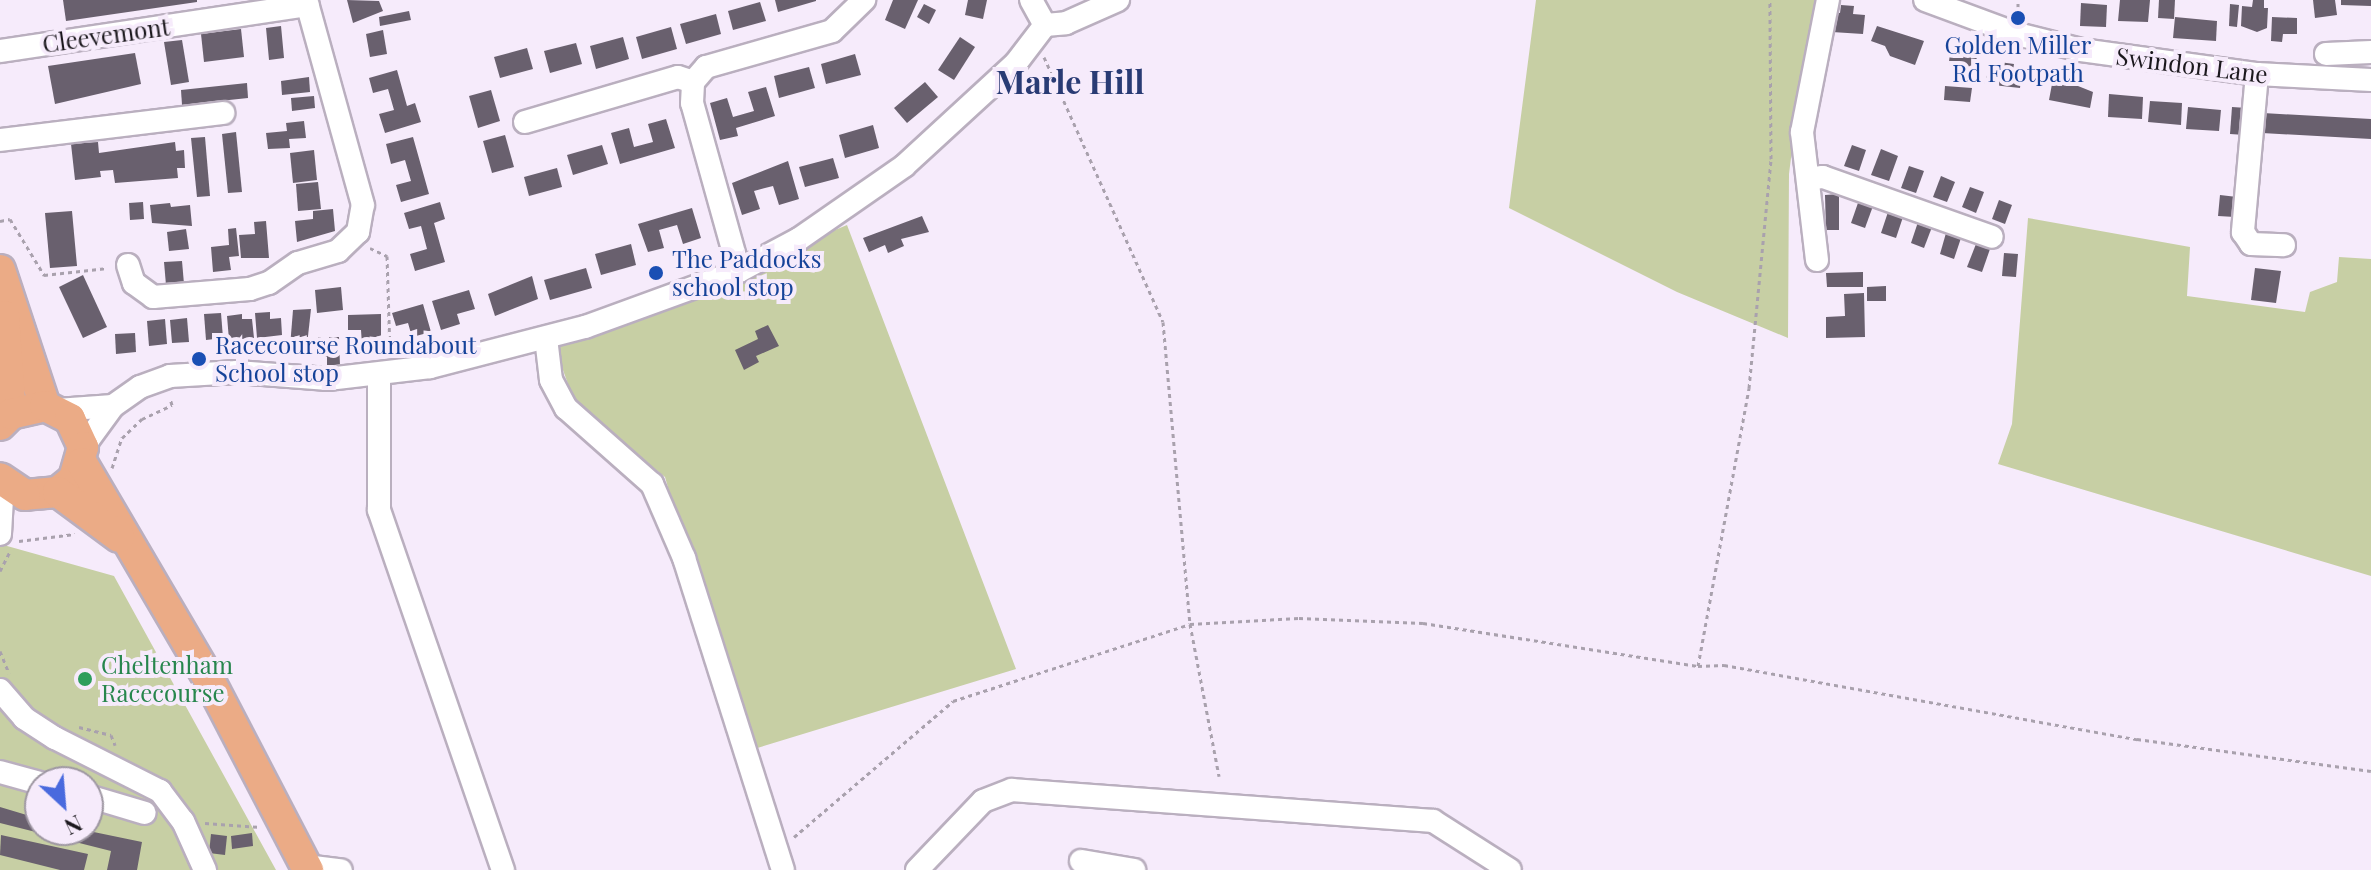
<!DOCTYPE html>
<style>
body{margin:0}
#map{position:relative;width:2371px;height:870px;overflow:hidden;background:#f6ebfb;font-family:"Playfair Display",serif}
div>[style]{position:absolute}
.green>*{inset:0;background:#c7cfa4}
.building>*{inset:0;background:#69606e}
.round{border-radius:50%}
.path>*{height:3px;margin-top:-1.5px;transform-origin:0;background:repeating-linear-gradient(90deg,#a9a1ad 0 4px,transparent 0 8px)}
.roads{filter:drop-shadow(2px 0 #baafbf) drop-shadow(-2px 0 #baafbf) drop-shadow(0 2px #baafbf) drop-shadow(0 -2px #baafbf)}
.minor>*{height:22px;margin:-11px;padding:0 11px;transform-origin:11px;border-radius:11px;background:#fff}
.major>*{height:30px;margin:-15px;padding:0 15px;transform-origin:15px;border-radius:15px;background:#ebab86}
.dots>*{width:22px;height:22px;translate:-50% -50%;box-sizing:border-box;border:4px solid #f6ebfb;border-radius:50%}
span{translate:-50% -50%;white-space:nowrap;text-align:center;line-height:1.15;-webkit-text-stroke:8px #f6ebfb;paint-order:stroke}
.street-label{font-size:24px;color:#1b181d}
.transit-label{font-size:24px;color:#164399}
.left{translate:0 -50%;text-align:left}
.leisure-label{font-size:24px;color:#27864d}
.district-label{font-size:32px;color:#293b74;font-weight:700}
.north{position:absolute;left:24px;top:766px;width:80px;height:80px;box-sizing:border-box;background:#f6ebfb;border:2px solid #9e97a2;border-radius:50%;rotate:154deg;font-size:22px;font-weight:700;line-height:32px;text-align:center;color:#1b181d}
.north::after{content:'';display:block;margin:auto;width:28px;height:36px;background:#496ade;clip-path:polygon(50% 0,100% 100%,50% 72%,0 100%)}
</style>
<div id="map">
<div class="green">
<i style="clip-path:polygon(1536px 0,1819px 0,1801px 78px,1789px 174px,1788px 338px,1677px 292px,1509px 208px)"></i>
<i style="clip-path:polygon(2028px 218px,2190px 247px,2187px 296px,2305px 312px,2310px 292px,2337px 282px,2339px 257px,2371px 259px,2371px 576px,1998px 464px,2012px 424px)"></i>
<i style="clip-path:polygon(847px 225px,1016px 669px,744px 752px,665px 477px,576px 406px,555px 348px)"></i>
<i style="clip-path:polygon(evenodd,0 544px,114px 576px,276px 870px,0 870px,0 544px,40px 782px,88px 782px,88px 830px,40px 830px,40px 782px)"></i>
</div>
<div class="building">
<i style="clip-path:polygon(63px 0,197px 0,197px 2px,66px 21px)"></i>
<i style="clip-path:polygon(347px 0,379px 1px,383px 11px,353px 23px)"></i>
<i style="clip-path:polygon(775px 0,816px 0,816px 1px,778px 12px)"></i>
<i style="clip-path:polygon(893px 0,918px 0,905px 29px,885px 20px)"></i>
<i style="clip-path:polygon(968px 0,987px 0,983px 19px,965px 15px)"></i>
<i style="clip-path:polygon(2120px 0,2150px 0,2148px 22px,2118px 21px)"></i>
<i style="clip-path:polygon(2159px 0,2175px 0,2174px 19px,2158px 18px)"></i>
<i style="clip-path:polygon(2253px 0,2264px 0,2264px 8px,2268px 8px,2267px 28px,2257px 32px,2241px 26px,2242px 6px,2252px 7px)"></i>
<i style="clip-path:polygon(2313px 0,2335px 0,2337px 15px,2315px 18px)"></i>
<i style="clip-path:polygon(2341px 0,2371px 0,2371px 6px,2341px 5px)"></i>
<i style="clip-path:polygon(760px 2px,766px 21px,733px 30px,728px 11px)"></i>
<i style="clip-path:polygon(2081px 3px,2107px 5px,2106px 27px,2080px 26px)"></i>
<i style="clip-path:polygon(924px 4px,936px 10px,929px 24px,917px 17px)"></i>
<i style="clip-path:polygon(2230px 4px,2239px 5px,2237px 27px,2229px 26px)"></i>
<i style="clip-path:polygon(1841px 5px,1854px 6px,1853px 14px,1865px 15px,1863px 34px,1832px 32px,1833px 12px,1840px 13px)"></i>
<i style="clip-path:polygon(409px 11px,411px 20px,380px 26px,379px 17px)"></i>
<i style="clip-path:polygon(716px 14px,721px 34px,686px 44px,680px 24px)"></i>
<i style="clip-path:polygon(2175px 17px,2217px 21px,2216px 41px,2173px 38px)"></i>
<i style="clip-path:polygon(2272px 17px,2297px 18px,2297px 34px,2283px 34px,2282px 42px,2271px 41px)"></i>
<i style="clip-path:polygon(281px 26px,284px 58px,269px 60px,266px 28px)"></i>
<i style="clip-path:polygon(1877px 26px,1924px 41px,1915px 65px,1890px 56px,1885px 46px,1871px 41px)"></i>
<i style="clip-path:polygon(671px 27px,677px 49px,642px 59px,636px 37px)"></i>
<i style="clip-path:polygon(241px 29px,244px 57px,204px 62px,201px 34px)"></i>
<i style="clip-path:polygon(383px 30px,387px 54px,370px 57px,366px 34px)"></i>
<i style="clip-path:polygon(623px 37px,629px 59px,596px 69px,590px 46px)"></i>
<i style="clip-path:polygon(960px 37px,975px 47px,954px 80px,938px 70px)"></i>
<i style="clip-path:polygon(182px 40px,189px 82px,171px 85px,164px 42px)"></i>
<i style="clip-path:polygon(576px 43px,582px 64px,550px 73px,544px 51px)"></i>
<i class="round" style="left:1949px;top:48px;width:28px;height:28px"></i>
<i style="clip-path:polygon(527px 48px,533px 69px,500px 78px,494px 57px)"></i>
<i style="clip-path:polygon(135px 53px,141px 84px,55px 104px,48px 66px)"></i>
<i style="clip-path:polygon(855px 54px,861px 75px,826px 84px,821px 64px)"></i>
<i style="clip-path:polygon(1992px 61px,2014px 64px,2013px 70px,2022px 71px,2020px 88px,1984px 84px)"></i>
<i style="clip-path:polygon(809px 67px,815px 88px,779px 98px,774px 76px)"></i>
<i style="clip-path:polygon(397px 70px,407px 106px,415px 103px,421px 122px,385px 133px,379px 114px,394px 110px,388px 89px,373px 93px,369px 78px)"></i>
<i style="clip-path:polygon(309px 77px,310px 92px,282px 95px,281px 81px)"></i>
<i style="clip-path:polygon(2063px 80px,2093px 92px,2090px 108px,2049px 100px,2052px 84px,2062px 86px)"></i>
<i style="clip-path:polygon(925px 82px,938px 97px,907px 123px,894px 108px)"></i>
<i style="clip-path:polygon(247px 83px,248px 98px,182px 105px,181px 90px)"></i>
<i style="clip-path:polygon(1945px 86px,1972px 88px,1970px 102px,1944px 100px)"></i>
<i style="clip-path:polygon(766px 87px,775px 116px,736px 128px,738px 136px,720px 140px,710px 103px,727px 98px,733px 117px,754px 111px,748px 92px)"></i>
<i style="clip-path:polygon(491px 90px,500px 121px,478px 128px,469px 96px)"></i>
<i style="clip-path:polygon(2109px 94px,2143px 97px,2142px 119px,2108px 117px)"></i>
<i style="clip-path:polygon(314px 96px,315px 108px,292px 111px,291px 98px)"></i>
<i style="clip-path:polygon(2150px 101px,2182px 103px,2181px 125px,2148px 122px)"></i>
<i style="clip-path:polygon(2188px 107px,2221px 110px,2219px 131px,2186px 129px)"></i>
<i style="clip-path:polygon(2232px 107px,2247px 108px,2245px 135px,2230px 134px)"></i>
<i style="clip-path:polygon(2263px 113px,2371px 119px,2371px 139px,2262px 133px)"></i>
<i style="clip-path:polygon(666px 119px,675px 148px,620px 164px,611px 133px,629px 128px,634px 147px,653px 142px,648px 124px)"></i>
<i style="clip-path:polygon(304px 121px,306px 138px,289px 139px,290px 148px,268px 149px,266px 133px,287px 131px,286px 123px)"></i>
<i style="clip-path:polygon(873px 125px,879px 148px,845px 158px,839px 135px)"></i>
<i style="clip-path:polygon(236px 132px,242px 192px,228px 193px,222px 134px)"></i>
<i style="clip-path:polygon(505px 135px,514px 167px,492px 173px,483px 141px)"></i>
<i style="clip-path:polygon(205px 137px,210px 196px,197px 197px,191px 138px)"></i>
<i style="clip-path:polygon(413px 137px,429px 194px,401px 202px,396px 185px,411px 181px,405px 160px,391px 164px,386px 144px)"></i>
<i style="clip-path:polygon(98px 142px,99px 153px,175px 142px,176px 151px,184px 150px,185px 168px,177px 168px,178px 178px,115px 183px,113px 170px,100px 171px,101px 177px,75px 180px,71px 144px)"></i>
<i style="clip-path:polygon(602px 145px,608px 164px,573px 175px,567px 155px)"></i>
<i style="clip-path:polygon(1852px 145px,1866px 150px,1859px 171px,1844px 166px)"></i>
<i style="clip-path:polygon(1881px 149px,1898px 156px,1889px 181px,1871px 175px)"></i>
<i style="clip-path:polygon(314px 150px,317px 180px,293px 183px,290px 153px)"></i>
<i style="clip-path:polygon(833px 158px,839px 178px,805px 187px,799px 167px)"></i>
<i style="clip-path:polygon(788px 161px,799px 199px,779px 205px,773px 186px,765px 188px,754px 191px,760px 209px,742px 215px,732px 183px)"></i>
<i style="clip-path:polygon(1909px 166px,1924px 171px,1916px 193px,1901px 188px)"></i>
<i style="clip-path:polygon(557px 168px,562px 187px,529px 196px,524px 177px)"></i>
<i style="clip-path:polygon(1941px 176px,1955px 182px,1947px 202px,1933px 197px)"></i>
<i style="clip-path:polygon(318px 182px,321px 209px,298px 211px,296px 184px)"></i>
<i style="clip-path:polygon(1970px 187px,1984px 192px,1976px 213px,1962px 207px)"></i>
<i style="clip-path:polygon(1839px 194px,1839px 230px,1826px 230px,1825px 195px)"></i>
<i style="clip-path:polygon(2220px 195px,2237px 197px,2235px 217px,2218px 216px)"></i>
<i style="clip-path:polygon(1859px 200px,1873px 206px,1865px 228px,1851px 223px)"></i>
<i style="clip-path:polygon(1999px 200px,2012px 205px,2005px 224px,1992px 219px)"></i>
<i style="clip-path:polygon(143px 202px,144px 219px,130px 220px,129px 203px)"></i>
<i style="clip-path:polygon(440px 202px,445px 219px,434px 223px,445px 262px,415px 271px,410px 254px,427px 249px,421px 226px,409px 229px,404px 213px)"></i>
<i style="clip-path:polygon(170px 203px,171px 207px,190px 205px,192px 226px,152px 223px,150px 205px)"></i>
<i style="clip-path:polygon(692px 208px,701px 238px,683px 244px,677px 225px,659px 230px,664px 248px,648px 252px,638px 224px)"></i>
<i style="clip-path:polygon(333px 209px,335px 231px,297px 242px,295px 221px,313px 219px,313px 211px)"></i>
<i style="clip-path:polygon(72px 211px,77px 266px,50px 268px,45px 213px)"></i>
<i style="clip-path:polygon(1888px 212px,1903px 217px,1896px 238px,1881px 233px)"></i>
<i style="clip-path:polygon(922px 216px,929px 232px,901px 239px,904px 246px,888px 253px,885px 245px,869px 252px,863px 238px)"></i>
<i style="clip-path:polygon(266px 221px,269px 258px,241px 258px,239px 235px,255px 234px,254px 222px)"></i>
<i style="clip-path:polygon(1918px 222px,1932px 227px,1924px 248px,1911px 243px)"></i>
<i style="clip-path:polygon(236px 228px,239px 256px,229px 257px,231px 270px,213px 272px,211px 247px,229px 245px,228px 229px)"></i>
<i style="clip-path:polygon(186px 229px,189px 249px,169px 251px,167px 232px)"></i>
<i style="clip-path:polygon(1946px 233px,1961px 238px,1954px 259px,1940px 254px)"></i>
<i style="clip-path:polygon(631px 244px,636px 265px,601px 275px,595px 254px)"></i>
<i style="clip-path:polygon(1976px 244px,1990px 249px,1982px 272px,1967px 267px)"></i>
<i style="clip-path:polygon(2004px 253px,2018px 254px,2016px 277px,2002px 276px)"></i>
<i style="clip-path:polygon(182px 261px,184px 284px,166px 285px,164px 262px)"></i>
<i style="clip-path:polygon(586px 268px,592px 288px,550px 300px,544px 280px)"></i>
<i style="clip-path:polygon(2255px 268px,2281px 271px,2276px 303px,2251px 300px)"></i>
<i style="clip-path:polygon(1863px 272px,1863px 287px,1827px 287px,1826px 273px)"></i>
<i style="clip-path:polygon(83px 275px,107px 327px,83px 338px,59px 287px)"></i>
<i style="clip-path:polygon(532px 276px,538px 299px,495px 316px,488px 294px)"></i>
<i style="clip-path:polygon(1886px 286px,1886px 301px,1867px 301px,1867px 287px)"></i>
<i style="clip-path:polygon(341px 287px,343px 310px,317px 313px,315px 290px)"></i>
<i style="clip-path:polygon(469px 290px,475px 309px,457px 314px,460px 324px,441px 330px,432px 301px)"></i>
<i style="clip-path:polygon(1864px 293px,1865px 337px,1826px 338px,1826px 317px,1845px 316px,1844px 294px)"></i>
<i style="clip-path:polygon(423px 304px,431px 332px,412px 337px,408px 323px,396px 326px,392px 313px)"></i>
<i style="clip-path:polygon(311px 309px,307px 345px,290px 347px,293px 310px)"></i>
<i style="clip-path:polygon(270px 312px,270px 319px,281px 318px,282px 335px,257px 338px,255px 313px)"></i>
<i style="clip-path:polygon(221px 313px,223px 338px,206px 340px,204px 314px)"></i>
<i style="clip-path:polygon(242px 314px,242px 319px,252px 319px,254px 338px,229px 340px,227px 316px)"></i>
<i style="clip-path:polygon(381px 314px,381px 345px,362px 345px,361px 330px,348px 330px,348px 315px)"></i>
<i style="clip-path:polygon(187px 318px,189px 342px,172px 343px,170px 320px)"></i>
<i style="clip-path:polygon(165px 319px,167px 344px,149px 346px,147px 321px)"></i>
<i style="clip-path:polygon(768px 325px,779px 346px,756px 356px,759px 362px,744px 370px,735px 350px,758px 339px,755px 331px)"></i>
<i style="clip-path:polygon(135px 333px,136px 352px,116px 354px,115px 334px)"></i>
<i style="clip-path:polygon(318px 337px,339px 337px,340px 366px,327px 366px,327px 357px,318px 357px)"></i>
<i style="clip-path:polygon(0 807px,40px 819px,40px 830px,84px 830px,142px 842px,137px 870px,107px 870px,111px 851px,0 823px)"></i>
<i style="clip-path:polygon(252px 833px,253px 846px,232px 849px,231px 836px)"></i>
<i style="clip-path:polygon(211px 834px,227px 836px,225px 855px,209px 853px)"></i>
<i style="clip-path:polygon(1px 835px,88px 854px,84px 870px,60px 870px,0 855px)"></i>
</div>
<div class="path">
<i style="left:2018px;top:15px;width:15px;rotate:-90deg"></i>
<i style="left:1044px;top:57px;width:290px;rotate:65.8deg"></i>
<i style="left:1163px;top:322px;width:303px;rotate:84.9deg"></i>
<i style="left:1190px;top:624px;width:155px;rotate:79.2deg"></i>
<i style="left:0;top:221px;width:10px;rotate:-11deg"></i>
<i style="left:10px;top:219px;width:66px;rotate:58.7deg"></i>
<i style="left:44px;top:275px;width:64px;rotate:-6.2deg"></i>
<i style="left:370px;top:248px;width:19px;rotate:25deg"></i>
<i style="left:387px;top:256px;width:98px;rotate:88.2deg"></i>
<i style="left:112px;top:468px;width:32px;rotate:-72deg"></i>
<i style="left:122px;top:438px;width:28px;rotate:-44deg"></i>
<i style="left:142px;top:419px;width:33px;rotate:-25deg"></i>
<i style="left:172px;top:405px;width:7px;rotate:-106deg"></i>
<i style="left:19px;top:541px;width:56px;rotate:-7.1deg"></i>
<i style="left:0;top:571px;width:22px;rotate:-63deg"></i>
<i style="left:0;top:651px;width:24px;rotate:68deg"></i>
<i style="left:1698px;top:666px;width:283px;rotate:-79.6deg"></i>
<i style="left:1749px;top:388px;width:230px;rotate:-84.5deg"></i>
<i style="left:1771px;top:159px;width:159px;rotate:-90.4deg"></i>
<i style="left:79px;top:727px;width:33px;rotate:14deg"></i>
<i style="left:111px;top:735px;width:11px;rotate:68deg"></i>
<i style="left:205px;top:823px;width:56px;rotate:4.1deg"></i>
<i style="left:794px;top:837px;width:209px;rotate:-40.5deg"></i>
<i style="left:953px;top:701px;width:249px;rotate:-18deg"></i>
<i style="left:1190px;top:624px;width:109px;rotate:-3.2deg"></i>
<i style="left:1299px;top:618px;width:124px;rotate:2.3deg"></i>
<i style="left:1423px;top:623px;width:278px;rotate:8.9deg"></i>
<i style="left:1698px;top:666px;width:26px;rotate:-2deg"></i>
<i style="left:1724px;top:665px;width:420px;rotate:10.2deg"></i>
<i style="left:2137px;top:739px;width:236px;rotate:7.8deg"></i>
</div>
<div class="roads">
<div class="minor">
<i style="left:1031px;top:0;width:29px;rotate:61deg"></i>
<i style="left:1925px;top:0;width:98px;rotate:20.3deg"></i>
<i style="left:2017px;top:34px;width:66px;rotate:14deg"></i>
<i style="left:2081px;top:50px;width:178px;rotate:7.8deg"></i>
<i style="left:2257px;top:74px;width:114px;rotate:3deg"></i>
<i style="left:1045px;top:25px;width:21px;rotate:-5deg"></i>
<i style="left:1066px;top:23px;width:57px;rotate:-23.9deg"></i>
<i style="left:0;top:51px;width:311px;rotate:-8.5deg"></i>
<i style="left:2326px;top:54px;width:45px;rotate:-2.5deg"></i>
<i style="left:2257px;top:74px;width:159px;rotate:95.1deg"></i>
<i style="left:2243px;top:232px;width:14px;rotate:56deg"></i>
<i style="left:2251px;top:244px;width:33px;rotate:2deg"></i>
<i style="left:525px;top:122px;width:159px;rotate:-16.4deg"></i>
<i style="left:678px;top:77px;width:16px;rotate:18deg"></i>
<i style="left:0;top:140px;width:225px;rotate:-6.9deg"></i>
<i style="left:1808px;top:179px;width:15px;rotate:-8deg"></i>
<i style="left:1823px;top:177px;width:179px;rotate:19.5deg"></i>
<i style="left:1817px;top:260px;width:129px;rotate:-96.7deg"></i>
<i style="left:1802px;top:132px;width:135px;rotate:-78.9deg"></i>
<i style="left:128px;top:265px;width:19px;rotate:72deg"></i>
<i style="left:134px;top:283px;width:24px;rotate:36deg"></i>
<i style="left:153px;top:297px;width:97px;rotate:-4.7deg"></i>
<i style="left:250px;top:289px;width:20px;rotate:-18deg"></i>
<i style="left:269px;top:283px;width:35px;rotate:-35deg"></i>
<i style="left:298px;top:263px;width:42px;rotate:-16.7deg"></i>
<i style="left:338px;top:251px;width:28px;rotate:-44deg"></i>
<i style="left:358px;top:232px;width:27px;rotate:-80deg"></i>
<i style="left:363px;top:205px;width:213px;rotate:-105.5deg"></i>
<i style="left:739px;top:271px;width:174px;rotate:-105.6deg"></i>
<i style="left:692px;top:103px;width:21px;rotate:-87deg"></i>
<i style="left:693px;top:82px;width:20px;rotate:-49deg"></i>
<i style="left:706px;top:67px;width:131px;rotate:-15.9deg"></i>
<i style="left:832px;top:31px;width:45px;rotate:-44.1deg"></i>
<i style="left:546px;top:338px;width:42px;rotate:83.2deg"></i>
<i style="left:551px;top:380px;width:32px;rotate:62deg"></i>
<i style="left:566px;top:408px;width:115px;rotate:41.5deg"></i>
<i style="left:652px;top:484px;width:81px;rotate:66.6deg"></i>
<i style="left:684px;top:558px;width:327px;rotate:72.4deg"></i>
<i style="left:379px;top:374px;width:136px;rotate:90deg"></i>
<i style="left:379px;top:510px;width:381px;rotate:71deg"></i>
<i style="left:57px;top:410px;width:56px;rotate:-4.1deg"></i>
<i style="left:83px;top:447px;width:51px;rotate:-53.8deg"></i>
<i style="left:113px;top:406px;width:33px;rotate:-35deg"></i>
<i style="left:140px;top:387px;width:32px;rotate:-20deg"></i>
<i style="left:170px;top:376px;width:67px;rotate:-3.4deg"></i>
<i style="left:237px;top:372px;width:91px;rotate:4.4deg"></i>
<i style="left:328px;top:379px;width:103px;rotate:-6.7deg"></i>
<i style="left:430px;top:367px;width:160px;rotate:-14.5deg"></i>
<i style="left:585px;top:327px;width:164px;rotate:-20deg"></i>
<i style="left:739px;top:271px;width:68px;rotate:-28.1deg"></i>
<i style="left:799px;top:239px;width:128px;rotate:-34.8deg"></i>
<i style="left:904px;top:166px;width:152px;rotate:-42.6deg"></i>
<i style="left:1016px;top:63px;width:48px;rotate:-52.7deg"></i>
<i style="left:0;top:534px;width:53px;rotate:-86.8deg"></i>
<i style="left:0;top:690px;width:37px;rotate:49deg"></i>
<i style="left:24px;top:718px;width:37px;rotate:33deg"></i>
<i style="left:55px;top:738px;width:118px;rotate:26.8deg"></i>
<i style="left:160px;top:791px;width:38px;rotate:53deg"></i>
<i style="left:183px;top:821px;width:54px;rotate:65.8deg"></i>
<i style="left:0;top:772px;width:41px;rotate:15.4deg"></i>
<i style="left:88px;top:796px;width:59px;rotate:16.6deg"></i>
<i style="left:1081px;top:861px;width:54px;rotate:9.6deg"></i>
<i style="left:306px;top:866px;width:35px;rotate:7deg"></i>
<i style="left:917px;top:870px;width:95px;rotate:-46.3deg"></i>
<i style="left:983px;top:801px;width:31px;rotate:-21deg"></i>
<i style="left:1012px;top:790px;width:422px;rotate:4.2deg"></i>
<i style="left:1433px;top:821px;width:91px;rotate:32.5deg"></i>
</div>
<div class="major">
<i style="left:0;top:270px;width:143px;rotate:71.7deg"></i>
<i style="left:4px;top:316px;width:98px;rotate:85.9deg"></i>
<i style="left:0;top:425px;width:16px;rotate:-45deg"></i>
<i style="left:11px;top:414px;width:35px;rotate:-13deg"></i>
<i style="left:45px;top:406px;width:28px;rotate:27deg"></i>
<i style="left:70px;top:419px;width:31px;rotate:65deg"></i>
<i style="left:83px;top:447px;width:33px;rotate:106deg"></i>
<i style="left:74px;top:479px;width:21px;rotate:141deg"></i>
<i style="left:58px;top:492px;width:33px;rotate:175deg"></i>
<i style="left:25px;top:495px;width:30px;rotate:-146deg"></i>
<i style="left:82px;top:463px;width:245px;rotate:59.6deg"></i>
<i style="left:206px;top:674px;width:221px;rotate:62.5deg"></i>
<i style="left:58px;top:492px;width:76px;rotate:36.4deg"></i>
</div>
</div>
<div class="dots">
<i style="left:2018px;top:18px;background:#1a4fb4"></i>
<i style="left:656px;top:273px;background:#1a4fb4"></i>
<i style="left:199px;top:359px;background:#1a4fb4"></i>
<i style="left:85px;top:679px;background:#2e9e5b"></i>
</div>
<div class="street-label">
<span style="left:106px;top:35px;rotate:-8deg">Cleevemont</span>
<span style="left:2192px;top:65px;rotate:7deg">Swindon Lane</span>
</div>
<div class="transit-label">
<span style="left:2018px;top:59px">Golden Miller<br>Rd Footpath</span>
<span class="left" style="left:672px;top:273px">The Paddocks<br>school stop</span>
<span class="left" style="left:215px;top:359px">Racecourse Roundabout<br>School stop</span>
</div>
<div class="leisure-label">
<span class="left" style="left:101px;top:679px">Cheltenham<br>Racecourse</span>
</div>
<div class="district-label">
<span style="left:1070px;top:81px">Marle Hill</span>
</div>
<div class="north">N</div>
</div>
